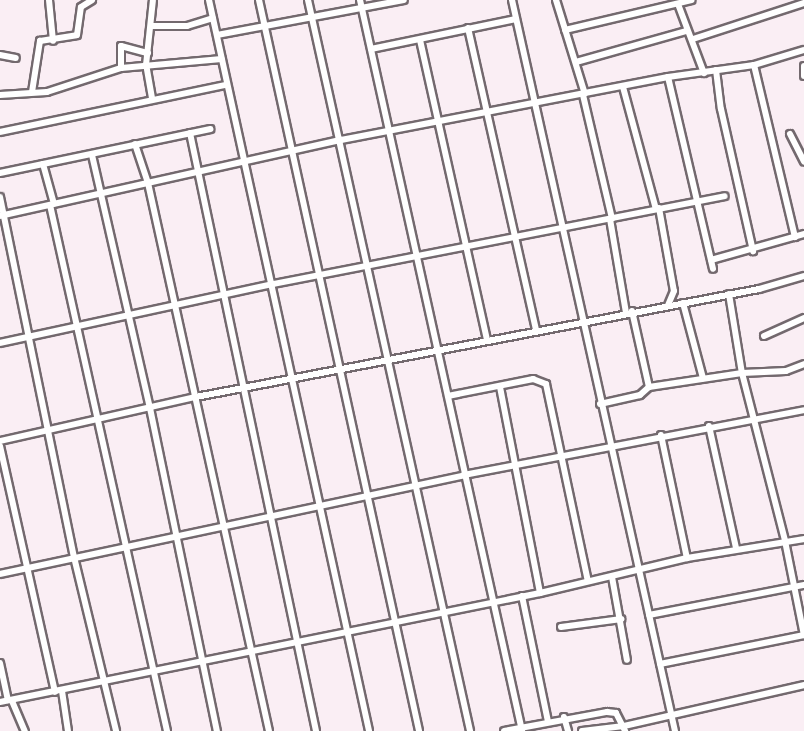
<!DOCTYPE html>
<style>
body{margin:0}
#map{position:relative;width:804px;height:731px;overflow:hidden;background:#faeef4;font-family:Barlow,sans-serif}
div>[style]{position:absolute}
.roads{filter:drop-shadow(2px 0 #73696e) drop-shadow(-2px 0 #73696e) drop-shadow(0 2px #73696e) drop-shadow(0 -2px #73696e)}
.street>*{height:6px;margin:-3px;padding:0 3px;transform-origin:3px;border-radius:3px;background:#fff}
span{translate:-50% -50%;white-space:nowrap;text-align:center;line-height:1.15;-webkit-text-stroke:6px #fff;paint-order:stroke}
</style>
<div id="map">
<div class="roads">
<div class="street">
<i style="left:49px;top:0;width:41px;rotate:84.4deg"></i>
<i style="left:209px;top:0;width:748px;rotate:77.65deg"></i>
<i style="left:259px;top:0;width:748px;rotate:77.65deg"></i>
<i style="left:308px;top:0;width:749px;rotate:77.5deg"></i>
<i style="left:360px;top:0;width:749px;rotate:77.5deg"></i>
<i style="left:512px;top:0;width:749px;rotate:77.43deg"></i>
<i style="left:556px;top:0;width:98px;rotate:72.9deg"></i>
<i style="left:678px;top:4px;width:74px;rotate:69.4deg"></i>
<i style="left:151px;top:26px;width:36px"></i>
<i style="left:187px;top:26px;width:27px;rotate:-17deg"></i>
<i style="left:468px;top:28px;width:310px;rotate:77.3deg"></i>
<i style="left:565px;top:30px;width:130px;rotate:-13.3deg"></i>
<i style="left:217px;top:35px;width:190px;rotate:-10.6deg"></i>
<i style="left:693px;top:39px;width:117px;rotate:-18deg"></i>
<i style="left:420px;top:40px;width:307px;rotate:77.4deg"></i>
<i style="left:371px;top:49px;width:148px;rotate:-11.7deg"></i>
<i style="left:0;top:55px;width:16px;rotate:11deg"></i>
<i style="left:576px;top:62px;width:114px;rotate:-15.7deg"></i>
<i style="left:754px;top:65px;width:177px;rotate:76.6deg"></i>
<i style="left:804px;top:66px;width:10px;rotate:90deg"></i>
<i style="left:121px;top:68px;width:22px;rotate:-90deg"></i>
<i style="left:121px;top:46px;width:28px;rotate:15deg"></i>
<i style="left:716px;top:70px;width:39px;rotate:83deg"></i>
<i style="left:721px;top:109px;width:146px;rotate:77.3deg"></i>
<i style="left:668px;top:77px;width:197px;rotate:76.8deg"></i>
<i style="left:623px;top:87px;width:126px;rotate:74.9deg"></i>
<i style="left:32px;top:92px;width:52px;rotate:-81.1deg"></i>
<i style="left:40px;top:41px;width:37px;rotate:-9deg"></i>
<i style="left:77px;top:35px;width:28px;rotate:-82deg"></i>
<i style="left:81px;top:7px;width:13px;rotate:-32deg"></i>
<i style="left:0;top:95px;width:47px;rotate:-3.7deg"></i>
<i style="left:47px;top:92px;width:78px;rotate:-18deg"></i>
<i style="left:121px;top:68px;width:101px;rotate:-5.1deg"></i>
<i style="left:583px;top:95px;width:127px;rotate:76.8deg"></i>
<i style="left:152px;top:98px;width:34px;rotate:-100deg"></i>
<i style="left:146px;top:65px;width:65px;rotate:-83.9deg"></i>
<i style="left:0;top:132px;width:230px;rotate:-11.8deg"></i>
<i style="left:190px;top:133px;width:611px;rotate:78.1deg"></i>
<i style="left:790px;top:134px;width:31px;rotate:63deg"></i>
<i style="left:135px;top:144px;width:41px;rotate:71.6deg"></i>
<i style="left:148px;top:183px;width:561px;rotate:77.55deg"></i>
<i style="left:92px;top:155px;width:260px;rotate:77.1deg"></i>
<i style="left:150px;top:408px;width:330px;rotate:78.3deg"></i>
<i style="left:43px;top:164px;width:41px;rotate:74.6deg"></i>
<i style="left:0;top:173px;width:215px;rotate:-11.8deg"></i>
<i style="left:0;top:197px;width:368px;rotate:78.4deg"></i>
<i style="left:74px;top:557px;width:179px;rotate:76.4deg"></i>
<i style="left:50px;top:205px;width:539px;rotate:77.46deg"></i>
<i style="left:659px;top:208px;width:84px;rotate:79.8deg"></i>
<i style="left:674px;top:291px;width:15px;rotate:113deg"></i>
<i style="left:0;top:216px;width:349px;rotate:-12.6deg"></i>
<i style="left:341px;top:140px;width:333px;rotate:-10.9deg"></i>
<i style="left:668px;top:77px;width:87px;rotate:-7.9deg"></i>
<i style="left:754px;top:65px;width:52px;rotate:-16.7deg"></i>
<i style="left:610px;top:219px;width:95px;rotate:80.3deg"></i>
<i style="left:711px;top:260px;width:97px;rotate:-15.6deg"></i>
<i style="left:729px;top:294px;width:80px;rotate:80.7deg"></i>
<i style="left:742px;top:373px;width:173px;rotate:75.6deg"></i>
<i style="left:785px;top:541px;width:96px;rotate:78.6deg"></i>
<i style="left:683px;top:303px;width:78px;rotate:75.1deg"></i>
<i style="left:632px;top:311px;width:78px;rotate:77.4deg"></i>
<i style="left:764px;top:336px;width:44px;rotate:-24.2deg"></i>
<i style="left:0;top:343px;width:279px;rotate:-12.2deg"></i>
<i style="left:273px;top:284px;width:460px;rotate:-11deg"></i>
<i style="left:500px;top:387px;width:210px;rotate:79deg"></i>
<i style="left:448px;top:396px;width:87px;rotate:-11.3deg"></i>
<i style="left:533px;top:379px;width:14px;rotate:21deg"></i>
<i style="left:546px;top:384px;width:201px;rotate:78deg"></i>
<i style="left:600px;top:404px;width:41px;rotate:-12.7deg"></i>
<i style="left:640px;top:395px;width:12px;rotate:-42deg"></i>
<i style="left:649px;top:387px;width:94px;rotate:-8.6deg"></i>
<i style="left:742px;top:373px;width:44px;rotate:-2.6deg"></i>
<i style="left:786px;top:371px;width:19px;rotate:-21deg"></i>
<i style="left:709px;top:426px;width:125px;rotate:77.5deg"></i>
<i style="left:661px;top:435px;width:126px;rotate:78.1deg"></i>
<i style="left:0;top:441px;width:201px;rotate:-12.7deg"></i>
<i style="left:196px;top:397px;width:573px;rotate:-10.86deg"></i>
<i style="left:759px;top:289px;width:47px;rotate:-16.1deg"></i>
<i style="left:0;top:446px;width:252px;rotate:77.4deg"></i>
<i style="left:0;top:574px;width:474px;rotate:-12deg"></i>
<i style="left:464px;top:475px;width:346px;rotate:-10.8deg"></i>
<i style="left:612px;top:577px;width:84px;rotate:79.8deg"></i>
<i style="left:522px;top:596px;width:128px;rotate:78.3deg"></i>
<i style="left:649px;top:615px;width:158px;rotate:-11deg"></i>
<i style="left:561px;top:627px;width:61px;rotate:-7.6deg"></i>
<i style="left:0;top:663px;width:38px;rotate:78deg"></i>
<i style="left:660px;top:664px;width:147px;rotate:-11.4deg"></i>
<i style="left:62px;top:691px;width:40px;rotate:81.5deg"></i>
<i style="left:12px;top:701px;width:33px;rotate:67deg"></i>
<i style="left:0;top:702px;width:551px;rotate:-11.41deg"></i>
<i style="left:540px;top:593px;width:151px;rotate:-13.4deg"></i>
<i style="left:687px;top:558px;width:119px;rotate:-9.2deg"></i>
<i style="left:564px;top:717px;width:15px;rotate:74deg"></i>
<i style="left:504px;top:731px;width:105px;rotate:-10.5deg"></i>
<i style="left:607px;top:712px;width:9px;rotate:6deg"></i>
<i style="left:616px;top:713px;width:20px;rotate:63deg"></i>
<i style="left:582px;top:731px;width:42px;rotate:-6.8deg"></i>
<i style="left:624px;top:726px;width:185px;rotate:-12.8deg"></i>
</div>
</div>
</div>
